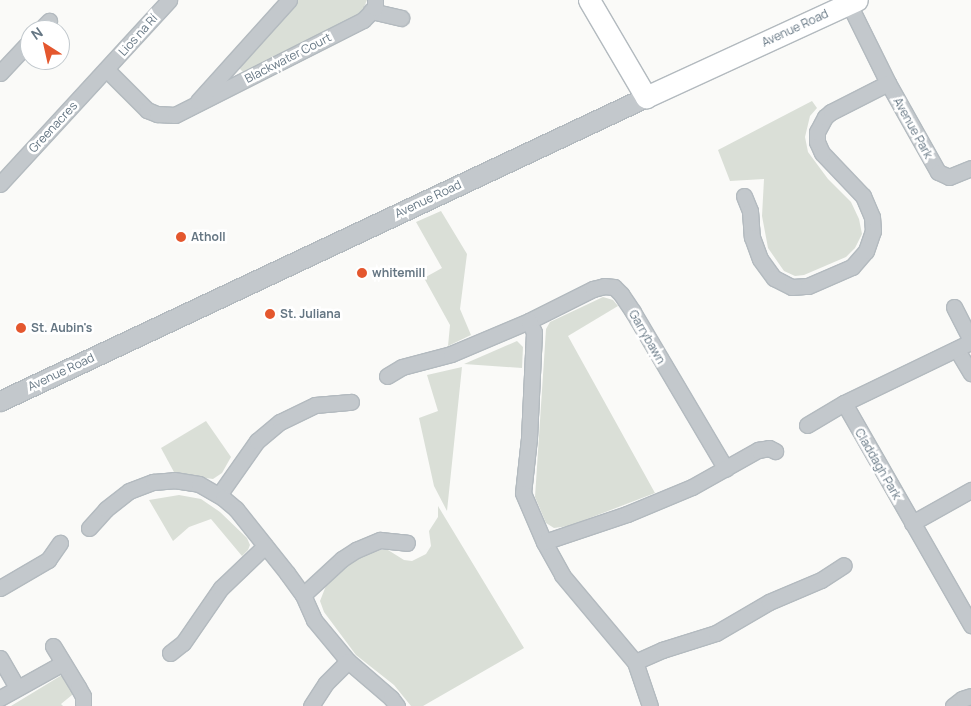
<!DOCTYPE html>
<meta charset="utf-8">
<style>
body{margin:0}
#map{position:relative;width:971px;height:706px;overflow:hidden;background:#fafaf8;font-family:Manrope,sans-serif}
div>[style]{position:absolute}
.green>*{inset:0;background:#dadfd7}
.roads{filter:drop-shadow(1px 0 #b3babf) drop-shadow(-1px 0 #b3babf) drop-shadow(0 1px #b3babf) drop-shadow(0 -1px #b3babf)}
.minor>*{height:15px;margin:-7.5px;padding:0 7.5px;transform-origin:7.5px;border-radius:7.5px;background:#c3c8cc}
.tertiary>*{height:19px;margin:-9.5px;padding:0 9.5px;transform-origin:9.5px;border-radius:9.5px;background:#c3c8cc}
.secondary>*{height:21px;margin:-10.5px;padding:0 10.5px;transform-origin:10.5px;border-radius:10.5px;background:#fff}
.dots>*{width:14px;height:14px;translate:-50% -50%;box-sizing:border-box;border:2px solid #fff;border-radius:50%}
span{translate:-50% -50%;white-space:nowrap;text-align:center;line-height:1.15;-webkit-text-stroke:5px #fff;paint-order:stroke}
.street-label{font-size:12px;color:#657683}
.poi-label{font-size:12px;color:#657683;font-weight:700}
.left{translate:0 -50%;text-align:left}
.north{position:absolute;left:20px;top:20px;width:50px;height:50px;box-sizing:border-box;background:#fff;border:1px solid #c1c8cd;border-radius:50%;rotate:325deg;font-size:14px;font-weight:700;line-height:20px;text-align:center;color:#657683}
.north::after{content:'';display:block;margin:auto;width:18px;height:22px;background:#e4572e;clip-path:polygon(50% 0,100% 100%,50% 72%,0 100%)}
</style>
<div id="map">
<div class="green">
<i style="clip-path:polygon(297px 0,367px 0,361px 14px,243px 72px,240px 69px,242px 60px)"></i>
<i style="clip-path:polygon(812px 101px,817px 108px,810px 116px,805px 137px,808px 152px,828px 179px,851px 202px,859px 219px,862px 234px,855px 248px,846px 257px,804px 275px,795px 276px,784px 271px,768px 248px,762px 216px,764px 179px,730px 181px,718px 150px)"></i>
<i style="clip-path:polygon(441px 211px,467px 254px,460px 309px,471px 335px,448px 346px,450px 325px,424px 278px,442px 268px,416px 222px)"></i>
<i style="clip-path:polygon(603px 297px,613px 300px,618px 306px,568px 336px,655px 493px,569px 526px,554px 528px,546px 523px,535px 497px,546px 329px,550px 322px)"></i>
<i style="clip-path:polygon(517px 341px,523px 347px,522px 368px,464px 364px)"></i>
<i style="clip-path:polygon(462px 367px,447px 511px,434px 486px,419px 418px,438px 411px,427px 375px)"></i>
<i style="clip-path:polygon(206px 421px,231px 457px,222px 473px,213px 479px,175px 474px,161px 448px)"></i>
<i style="clip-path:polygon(179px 495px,201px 499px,220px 512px,247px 538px,250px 545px,248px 550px,242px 556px,211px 519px,189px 527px,173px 541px,149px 500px)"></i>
<i style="clip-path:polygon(438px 506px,524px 648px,423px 706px,411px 706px,394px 685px,356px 655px,324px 612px,320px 601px,329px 578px,359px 557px,379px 550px,388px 550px,404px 560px,412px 561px,426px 554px,431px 546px,429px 531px,438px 517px)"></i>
<i style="clip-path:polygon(62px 675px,72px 688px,72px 695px,61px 704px,63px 706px,11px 706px)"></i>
</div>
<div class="roads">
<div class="minor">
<i style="left:849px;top:4px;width:88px;rotate:63.7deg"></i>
<i style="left:888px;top:83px;width:102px;rotate:60.7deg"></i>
<i style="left:938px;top:172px;width:12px;rotate:24deg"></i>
<i style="left:949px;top:177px;width:24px;rotate:-22deg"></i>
<i style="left:371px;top:11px;width:31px;rotate:13deg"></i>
<i style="left:40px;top:30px;width:13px;rotate:-45deg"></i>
<i style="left:107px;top:70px;width:57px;rotate:45deg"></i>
<i style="left:147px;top:110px;width:11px;rotate:22deg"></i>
<i style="left:157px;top:114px;width:18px;rotate:3deg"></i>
<i style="left:175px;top:115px;width:211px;rotate:-26.8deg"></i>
<i style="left:363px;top:20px;width:17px;rotate:-45deg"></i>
<i style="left:375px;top:8px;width:8px;rotate:-90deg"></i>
<i style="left:0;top:73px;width:44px;rotate:-46.8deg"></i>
<i style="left:198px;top:101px;width:136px;rotate:-48deg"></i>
<i style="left:0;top:184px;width:250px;rotate:-47.4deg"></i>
<i style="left:744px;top:196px;width:16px;rotate:68deg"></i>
<i style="left:750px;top:211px;width:26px;rotate:86deg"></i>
<i style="left:752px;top:237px;width:23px;rotate:70deg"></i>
<i style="left:760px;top:259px;width:24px;rotate:54deg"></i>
<i style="left:774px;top:278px;width:20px;rotate:27deg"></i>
<i style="left:792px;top:287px;width:16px;rotate:-4deg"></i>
<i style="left:808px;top:286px;width:48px;rotate:-23.4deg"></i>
<i style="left:852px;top:267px;width:21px;rotate:-49deg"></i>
<i style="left:866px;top:251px;width:21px;rotate:-71deg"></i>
<i style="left:873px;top:231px;width:14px;rotate:-94deg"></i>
<i style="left:872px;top:217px;width:23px;rotate:-113deg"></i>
<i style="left:863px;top:196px;width:59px;rotate:-133.6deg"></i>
<i style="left:822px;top:153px;width:12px;rotate:-114deg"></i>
<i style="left:817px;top:142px;width:10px;rotate:-90deg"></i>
<i style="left:817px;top:132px;width:17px;rotate:-62deg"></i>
<i style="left:825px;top:117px;width:8px;rotate:-40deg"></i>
<i style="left:831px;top:112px;width:64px;rotate:-27deg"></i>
<i style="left:954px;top:307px;width:37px;rotate:63deg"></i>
<i style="left:529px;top:321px;width:72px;rotate:-26.6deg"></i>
<i style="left:593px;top:289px;width:11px;rotate:-15deg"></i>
<i style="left:604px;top:286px;width:10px;rotate:6deg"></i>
<i style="left:614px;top:287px;width:10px;rotate:45deg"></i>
<i style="left:621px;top:294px;width:22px;rotate:56deg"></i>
<i style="left:633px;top:312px;width:182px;rotate:59.4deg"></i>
<i style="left:957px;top:350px;width:27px;rotate:59deg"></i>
<i style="left:387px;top:376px;width:17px;rotate:-31deg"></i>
<i style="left:402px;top:367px;width:51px;rotate:-14.9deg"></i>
<i style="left:451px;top:354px;width:85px;rotate:-22.9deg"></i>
<i style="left:529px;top:321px;width:12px;rotate:66deg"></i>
<i style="left:534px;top:332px;width:106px;rotate:92.7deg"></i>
<i style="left:529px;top:438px;width:55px;rotate:96.2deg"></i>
<i style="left:523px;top:493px;width:53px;rotate:66.8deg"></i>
<i style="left:544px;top:542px;width:38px;rotate:61deg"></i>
<i style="left:562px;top:575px;width:114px;rotate:50deg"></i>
<i style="left:635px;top:662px;width:46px;rotate:71.2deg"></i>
<i style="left:844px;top:403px;width:256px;rotate:60.2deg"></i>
<i style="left:807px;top:425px;width:43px;rotate:-30.7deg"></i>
<i style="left:844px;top:403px;width:141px;rotate:-25.7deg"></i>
<i style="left:219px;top:495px;width:66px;rotate:-54.9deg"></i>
<i style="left:257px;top:441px;width:30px;rotate:-40deg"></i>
<i style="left:280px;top:422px;width:39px;rotate:-26deg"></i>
<i style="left:315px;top:405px;width:36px;rotate:-5deg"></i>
<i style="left:912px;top:523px;width:68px;rotate:-29.2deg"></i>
<i style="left:89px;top:528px;width:25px;rotate:-48deg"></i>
<i style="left:106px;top:509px;width:29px;rotate:-38deg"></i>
<i style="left:129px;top:491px;width:26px;rotate:-21deg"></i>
<i style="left:153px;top:482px;width:21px;rotate:-5deg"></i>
<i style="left:174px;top:480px;width:25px;rotate:9deg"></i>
<i style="left:199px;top:484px;width:28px;rotate:30deg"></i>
<i style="left:223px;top:498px;width:17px;rotate:40deg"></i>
<i style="left:236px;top:509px;width:82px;rotate:51.4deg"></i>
<i style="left:287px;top:573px;width:27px;rotate:54deg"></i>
<i style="left:303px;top:595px;width:27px;rotate:66deg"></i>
<i style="left:314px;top:620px;width:53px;rotate:50.3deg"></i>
<i style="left:348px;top:661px;width:57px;rotate:40.7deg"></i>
<i style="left:391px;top:698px;width:10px;rotate:53deg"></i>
<i style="left:544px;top:542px;width:88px;rotate:-18.6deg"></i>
<i style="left:627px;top:514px;width:70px;rotate:-22.6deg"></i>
<i style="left:692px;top:487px;width:76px;rotate:-29.3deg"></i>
<i style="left:758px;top:450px;width:11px;rotate:-10deg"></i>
<i style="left:769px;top:448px;width:7px;rotate:27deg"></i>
<i style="left:0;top:588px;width:56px;rotate:-30.3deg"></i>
<i style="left:48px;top:560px;width:21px;rotate:-55deg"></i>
<i style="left:303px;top:595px;width:53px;rotate:-42.7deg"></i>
<i style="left:342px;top:559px;width:17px;rotate:-33deg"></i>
<i style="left:356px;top:550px;width:26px;rotate:-23deg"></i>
<i style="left:380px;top:540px;width:27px;rotate:6deg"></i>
<i style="left:53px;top:646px;width:48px;rotate:58.6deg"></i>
<i style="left:78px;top:687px;width:10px;rotate:61deg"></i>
<i style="left:83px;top:696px;width:8px;rotate:90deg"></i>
<i style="left:170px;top:653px;width:16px;rotate:-38deg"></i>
<i style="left:183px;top:643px;width:67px;rotate:-55.4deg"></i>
<i style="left:221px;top:588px;width:61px;rotate:-43.7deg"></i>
<i style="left:0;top:658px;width:34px;rotate:60deg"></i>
<i style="left:635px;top:662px;width:30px;rotate:-24deg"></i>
<i style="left:662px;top:650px;width:57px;rotate:-17.5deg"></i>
<i style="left:716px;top:633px;width:61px;rotate:-30.3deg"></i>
<i style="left:769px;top:602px;width:56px;rotate:-22.9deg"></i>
<i style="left:821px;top:580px;width:27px;rotate:-33deg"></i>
<i style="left:0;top:698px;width:72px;rotate:-29.1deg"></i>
<i style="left:311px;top:706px;width:27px;rotate:-57deg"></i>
<i style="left:326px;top:683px;width:31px;rotate:-45deg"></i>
<i style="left:953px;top:706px;width:11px;rotate:-38deg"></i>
<i style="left:962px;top:699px;width:9px;rotate:-18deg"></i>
</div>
<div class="tertiary">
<i style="left:0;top:401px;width:714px;rotate:-25.2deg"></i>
</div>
<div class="secondary">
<i style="left:589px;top:0;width:113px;rotate:59.6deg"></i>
<i style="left:646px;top:97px;width:232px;rotate:-24.7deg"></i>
</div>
</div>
<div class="dots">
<i style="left:181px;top:237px;background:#e4572e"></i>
<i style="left:362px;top:273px;background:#e4572e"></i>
<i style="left:270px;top:314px;background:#e4572e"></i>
<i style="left:21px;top:328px;background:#e4572e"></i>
</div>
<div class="street-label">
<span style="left:795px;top:28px;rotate:-25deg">Avenue Road</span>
<span style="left:138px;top:35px;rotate:-48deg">Lios na Rí</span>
<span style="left:288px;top:58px;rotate:-27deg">Blackwater Court</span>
<span style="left:53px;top:127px;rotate:-47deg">Greenacres</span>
<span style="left:913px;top:128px;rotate:61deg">Avenue Park</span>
<span style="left:428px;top:199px;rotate:-25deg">Avenue Road</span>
<span style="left:647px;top:337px;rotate:60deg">Garrybawn</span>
<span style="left:61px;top:372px;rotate:-25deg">Avenue Road</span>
<span style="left:878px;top:464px;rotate:60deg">Claddagh Park</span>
</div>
<div class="poi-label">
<span class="left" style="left:191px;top:237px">Atholl</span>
<span class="left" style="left:372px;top:273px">whitemill</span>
<span class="left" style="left:280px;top:314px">St. Juliana</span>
<span class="left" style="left:31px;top:328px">St. Aubin's</span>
</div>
<div class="north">N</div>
</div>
